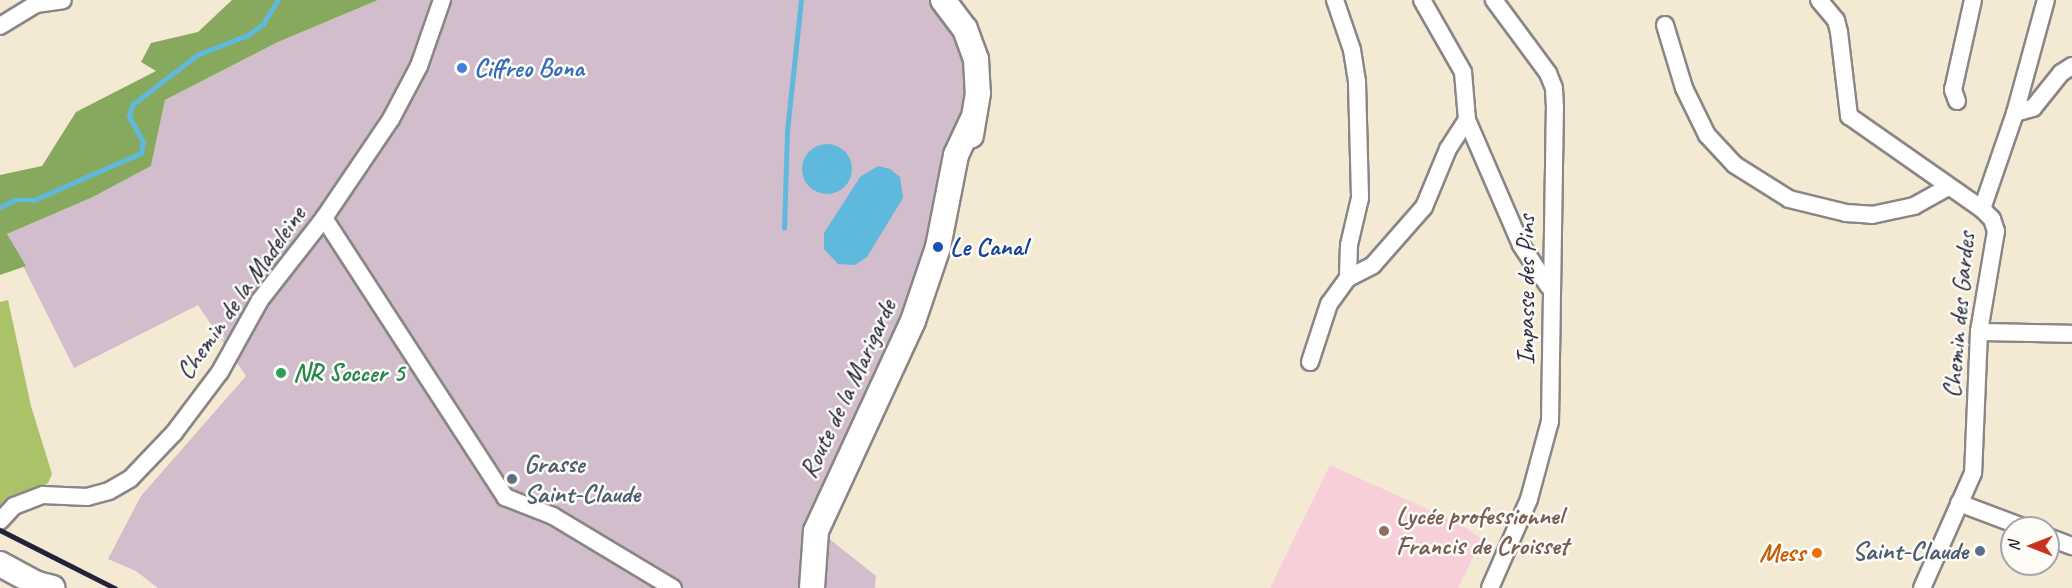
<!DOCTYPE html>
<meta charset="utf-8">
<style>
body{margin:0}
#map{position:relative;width:2072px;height:588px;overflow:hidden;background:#f4e9d2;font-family:Caveat,sans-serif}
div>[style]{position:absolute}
.built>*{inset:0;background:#f6cfd9}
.industrial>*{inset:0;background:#d1bdcb}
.green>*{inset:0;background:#aac369}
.forest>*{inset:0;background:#87a95d}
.water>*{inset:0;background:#5fb9dc}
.round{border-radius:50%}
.stream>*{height:4.5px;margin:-2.25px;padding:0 2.25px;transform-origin:2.25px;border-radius:2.25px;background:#5fb9dc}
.roads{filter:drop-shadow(2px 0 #8b8686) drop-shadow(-2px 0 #8b8686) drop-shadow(0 2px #8b8686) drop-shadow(0 -2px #8b8686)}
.street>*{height:16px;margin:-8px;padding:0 8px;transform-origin:8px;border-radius:8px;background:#fff}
.secondary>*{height:24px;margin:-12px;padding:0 12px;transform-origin:12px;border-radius:12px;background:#fff}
.rail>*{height:4.5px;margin:-2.25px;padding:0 2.25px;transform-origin:2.25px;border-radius:2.25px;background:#22223b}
.dots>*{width:16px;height:16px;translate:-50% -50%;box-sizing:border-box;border:3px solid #fdfcf7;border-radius:50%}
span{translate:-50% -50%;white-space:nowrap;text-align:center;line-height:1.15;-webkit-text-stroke:5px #fdfcf7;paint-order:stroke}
.shop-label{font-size:26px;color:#366cbe;font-weight:700}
.left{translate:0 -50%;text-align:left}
.transit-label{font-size:26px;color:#164399;font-weight:700}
.street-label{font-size:26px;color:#22223b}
.leisure-label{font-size:26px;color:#27864d;font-weight:700}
.service-label{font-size:26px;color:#4e5e75;font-weight:700}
.right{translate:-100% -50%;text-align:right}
.education-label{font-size:26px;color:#785e54;font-weight:700}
.food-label{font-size:26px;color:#c56008;font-weight:700}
.north{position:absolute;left:2000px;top:516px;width:60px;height:60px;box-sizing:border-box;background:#fdfcf7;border:2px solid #a5a5ac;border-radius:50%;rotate:270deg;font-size:16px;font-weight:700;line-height:24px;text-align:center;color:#22223b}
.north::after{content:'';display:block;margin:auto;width:21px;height:27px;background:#c8321e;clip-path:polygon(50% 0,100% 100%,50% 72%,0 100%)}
</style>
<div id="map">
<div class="built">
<i style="clip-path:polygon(1330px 465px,1460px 524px,1482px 539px,1458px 588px,1270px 588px)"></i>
</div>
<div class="industrial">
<i style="clip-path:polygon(378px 0,932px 0,961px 23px,981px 104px,909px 316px,818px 530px,876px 576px,875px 588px,158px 588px,136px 571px,108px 559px,141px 496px,246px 376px,198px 305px,74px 368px,7px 234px,93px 197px,151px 166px,165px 100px,278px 42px)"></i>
</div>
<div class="green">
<i style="clip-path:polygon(8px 300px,31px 406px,52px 474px,48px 483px,0 510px,0 302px)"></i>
</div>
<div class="forest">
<i style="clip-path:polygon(232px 0,378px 0,278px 42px,165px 100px,151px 166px,93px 197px,7px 234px,26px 266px,0 275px,0 175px,42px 166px,76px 112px,156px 71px,141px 62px,151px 43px,198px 32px)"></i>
</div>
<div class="water">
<i class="round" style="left:802px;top:144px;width:50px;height:50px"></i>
<i style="clip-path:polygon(878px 166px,890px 169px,900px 177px,903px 198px,867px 257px,855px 265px,838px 264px,824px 249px,824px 233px,860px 177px)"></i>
</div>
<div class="stream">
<i style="left:0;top:207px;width:17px;rotate:-25deg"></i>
<i style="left:15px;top:200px;width:19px"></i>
<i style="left:34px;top:200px;width:117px;rotate:-23.7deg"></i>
<i style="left:141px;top:153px;width:11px;rotate:-80deg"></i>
<i style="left:143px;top:142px;width:29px;rotate:-119deg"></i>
<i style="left:129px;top:117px;width:12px;rotate:-76deg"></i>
<i style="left:132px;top:105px;width:82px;rotate:-37.6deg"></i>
<i style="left:197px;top:55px;width:55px;rotate:-21.4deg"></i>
<i style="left:248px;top:35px;width:19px;rotate:-36deg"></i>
<i style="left:263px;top:24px;width:28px;rotate:-58deg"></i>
<i style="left:784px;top:228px;width:97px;rotate:-88.2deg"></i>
<i style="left:787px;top:131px;width:132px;rotate:-83.9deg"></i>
</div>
<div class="roads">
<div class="street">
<i style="left:1335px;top:0;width:53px;rotate:71.2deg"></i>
<i style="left:1352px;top:50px;width:32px;rotate:81deg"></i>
<i style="left:1357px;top:82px;width:116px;rotate:88.5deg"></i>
<i style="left:1360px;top:198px;width:48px;rotate:103.2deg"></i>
<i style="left:1349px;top:245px;width:33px;rotate:92deg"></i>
<i style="left:1348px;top:278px;width:28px;rotate:-27deg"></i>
<i style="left:1373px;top:265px;width:77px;rotate:-48.7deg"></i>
<i style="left:1424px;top:207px;width:63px;rotate:-67.5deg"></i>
<i style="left:1448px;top:149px;width:35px;rotate:-57deg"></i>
<i style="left:1422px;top:0;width:83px;rotate:60.3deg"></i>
<i style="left:1463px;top:72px;width:48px;rotate:85.2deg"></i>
<i style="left:1467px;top:120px;width:136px;rotate:66.6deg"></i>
<i style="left:1521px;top:245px;width:50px;rotate:56.3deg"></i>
<i style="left:1819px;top:0;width:26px;rotate:50deg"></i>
<i style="left:1836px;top:20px;width:12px;rotate:76deg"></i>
<i style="left:1839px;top:32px;width:85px;rotate:83.2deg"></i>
<i style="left:1849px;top:116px;width:162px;rotate:35deg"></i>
<i style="left:1982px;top:209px;width:14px;rotate:45deg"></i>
<i style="left:1992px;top:219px;width:13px;rotate:72deg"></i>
<i style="left:1996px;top:231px;width:102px;rotate:99.6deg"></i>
<i style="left:1979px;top:332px;width:141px;rotate:92.4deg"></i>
<i style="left:1973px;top:473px;width:126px;rotate:113.9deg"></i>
<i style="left:1665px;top:25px;width:66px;rotate:73.2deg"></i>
<i style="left:1684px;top:88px;width:52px;rotate:63.9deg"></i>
<i style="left:1707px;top:135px;width:41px;rotate:47deg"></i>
<i style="left:1735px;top:165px;width:64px;rotate:32.2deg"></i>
<i style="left:1789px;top:199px;width:59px;rotate:13.8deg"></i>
<i style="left:1846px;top:213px;width:26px;rotate:4deg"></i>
<i style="left:1872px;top:215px;width:43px;rotate:-12.1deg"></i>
<i style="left:1914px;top:206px;width:38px;rotate:-29deg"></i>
<i style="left:0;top:26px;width:42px;rotate:-31.4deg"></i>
<i style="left:36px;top:4px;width:27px;rotate:-8deg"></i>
<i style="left:1957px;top:101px;width:12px;rotate:-110deg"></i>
<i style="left:1953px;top:90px;width:92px;rotate:-77.5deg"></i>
<i style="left:2015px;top:113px;width:19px;rotate:-16deg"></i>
<i style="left:2033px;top:108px;width:45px;rotate:-51.3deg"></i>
<i style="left:2061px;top:73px;width:13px;rotate:-32deg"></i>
<i style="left:1982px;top:209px;width:102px;rotate:-71deg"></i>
<i style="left:2015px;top:113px;width:117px;rotate:-74.7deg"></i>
<i style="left:324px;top:218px;width:333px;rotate:57deg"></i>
<i style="left:505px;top:497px;width:52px;rotate:21.6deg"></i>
<i style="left:553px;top:516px;width:140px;rotate:31deg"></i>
<i style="left:1979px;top:332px;width:93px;rotate:1.2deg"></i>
<i style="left:1310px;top:362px;width:61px;rotate:-71.9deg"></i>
<i style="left:1329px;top:304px;width:32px;rotate:-54deg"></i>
<i style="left:1959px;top:503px;width:71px;rotate:20.7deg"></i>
<i style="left:0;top:521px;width:21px;rotate:-47deg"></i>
<i style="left:14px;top:506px;width:31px;rotate:-21deg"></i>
<i style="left:43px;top:495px;width:44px;rotate:2.6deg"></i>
<i style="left:87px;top:497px;width:23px;rotate:-15deg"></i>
<i style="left:109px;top:491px;width:24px;rotate:-30deg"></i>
<i style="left:130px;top:479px;width:64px;rotate:-46.3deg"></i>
<i style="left:174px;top:433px;width:76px;rotate:-53deg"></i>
<i style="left:220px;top:372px;width:82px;rotate:-60.9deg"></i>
<i style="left:260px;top:300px;width:104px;rotate:-52deg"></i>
<i style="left:324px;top:218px;width:120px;rotate:-55.9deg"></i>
<i style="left:391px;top:119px;width:60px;rotate:-62.2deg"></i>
<i style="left:419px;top:66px;width:70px;rotate:-70.8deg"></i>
<i style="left:2048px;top:537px;width:26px;rotate:21deg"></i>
<i style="left:1490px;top:588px;width:97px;rotate:-66.3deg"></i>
<i style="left:1529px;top:499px;width:81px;rotate:-74.9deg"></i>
<i style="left:1550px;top:421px;width:313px;rotate:-89.1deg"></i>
<i style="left:1555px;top:108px;width:20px;rotate:-93deg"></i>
<i style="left:1554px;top:88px;width:16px;rotate:-112deg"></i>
<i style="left:1548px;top:73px;width:91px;rotate:-126.5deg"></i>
</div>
<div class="secondary">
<i style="left:943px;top:0;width:36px;rotate:53deg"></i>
<i style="left:965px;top:29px;width:32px;rotate:70deg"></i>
<i style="left:976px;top:59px;width:34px;rotate:87deg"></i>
<i style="left:978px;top:93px;width:43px;rotate:99.5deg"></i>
<i style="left:0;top:564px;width:42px;rotate:28.4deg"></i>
<i style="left:37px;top:584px;width:16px;rotate:14deg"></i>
<i style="left:812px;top:588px;width:57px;rotate:-86deg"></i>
<i style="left:816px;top:531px;width:231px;rotate:-65.2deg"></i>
<i style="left:913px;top:321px;width:78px;rotate:-71.3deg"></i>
<i style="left:938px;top:247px;width:94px;rotate:-78.9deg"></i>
<i style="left:956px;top:155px;width:38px;rotate:-65deg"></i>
</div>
</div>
<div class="rail">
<i style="left:0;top:530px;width:129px;rotate:26.8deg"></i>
</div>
<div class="dots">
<i style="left:462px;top:68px;background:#3f7fe0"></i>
<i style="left:938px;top:247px;background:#1a4fb4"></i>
<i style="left:281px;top:373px;background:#2e9e5b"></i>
<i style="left:512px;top:479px;background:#5c6f8a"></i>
<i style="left:1384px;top:531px;background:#8d6e63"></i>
<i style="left:1980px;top:551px;background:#5c6f8a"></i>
<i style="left:1817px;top:553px;background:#e8710a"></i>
</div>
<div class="shop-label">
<span class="left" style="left:474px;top:68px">Ciffreo Bona</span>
</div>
<div class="transit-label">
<span class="left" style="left:950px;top:247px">Le Canal</span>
</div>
<div class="street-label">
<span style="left:1526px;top:290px;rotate:-90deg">Impasse des Pins</span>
<span style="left:241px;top:293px;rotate:-55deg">Chemin de la Madeleine</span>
<span style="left:1959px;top:315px;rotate:-85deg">Chemin des Gardes</span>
<span style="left:848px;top:389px;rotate:-65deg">Route de la Marigarde</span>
</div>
<div class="leisure-label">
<span class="left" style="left:293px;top:373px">NR Soccer 5</span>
</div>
<div class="service-label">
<span class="left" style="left:524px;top:479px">Grasse<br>Saint-Claude</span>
<span class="right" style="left:1968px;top:551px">Saint-Claude</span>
</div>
<div class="education-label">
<span class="left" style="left:1396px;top:531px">Lycée professionnel<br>Francis de Croisset</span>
</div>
<div class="food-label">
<span class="right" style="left:1805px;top:553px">Mess</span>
</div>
<div class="north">N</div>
</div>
